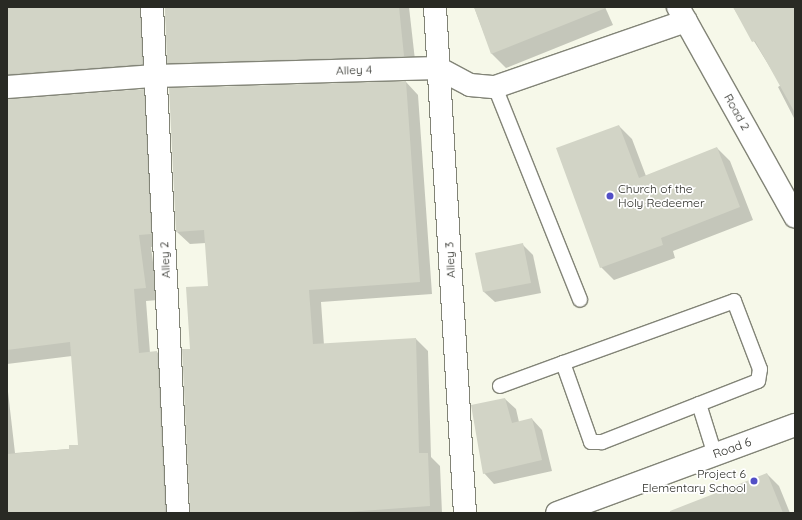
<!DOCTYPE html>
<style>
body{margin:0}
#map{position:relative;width:802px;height:520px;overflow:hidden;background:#f6f8e9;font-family:Quicksand,sans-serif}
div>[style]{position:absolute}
.shadow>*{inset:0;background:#0003}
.building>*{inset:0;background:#d2d4c6}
.roads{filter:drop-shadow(1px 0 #828477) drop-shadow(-1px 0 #828477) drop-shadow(0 1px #828477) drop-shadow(0 -1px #828477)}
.service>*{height:14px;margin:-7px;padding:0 7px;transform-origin:7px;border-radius:7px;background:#fff}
.minor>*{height:22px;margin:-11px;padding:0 11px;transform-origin:11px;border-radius:11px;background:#fff}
.dots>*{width:11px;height:11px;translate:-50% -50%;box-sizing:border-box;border:2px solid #fff;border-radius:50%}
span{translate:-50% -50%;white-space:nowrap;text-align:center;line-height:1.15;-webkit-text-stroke:3.5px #fff;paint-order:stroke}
.street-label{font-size:12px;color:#292a24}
.poi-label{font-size:12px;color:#292a24}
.left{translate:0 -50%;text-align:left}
.right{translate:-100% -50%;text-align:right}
.frame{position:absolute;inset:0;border:8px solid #292a24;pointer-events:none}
</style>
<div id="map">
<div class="shadow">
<i style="clip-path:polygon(7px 7px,163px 7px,154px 77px,12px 89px,7px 100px)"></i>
<i style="clip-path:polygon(165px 7px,409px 7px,416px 69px,181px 75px,168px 63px)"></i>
<i style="clip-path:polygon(474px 7px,605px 7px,613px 25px,506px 68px,492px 54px)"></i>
<i style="clip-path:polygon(733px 7px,795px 7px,795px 120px,778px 87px,781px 85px)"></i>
<i style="clip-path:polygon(406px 82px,418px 95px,432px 294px,321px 302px,324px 345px,416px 339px,428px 351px,431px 457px,440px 466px,442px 513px,191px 513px,192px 350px,209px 287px,206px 243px,190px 244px,177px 232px)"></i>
<i style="clip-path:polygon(143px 90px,156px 103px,163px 246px,151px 247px,158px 300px,146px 301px,150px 353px,157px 352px,169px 365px,177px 513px,7px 513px,7px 383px,15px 453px,70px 449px,79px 445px,72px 356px,7px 364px,7px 101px)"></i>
<i style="clip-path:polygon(619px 126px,632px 139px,646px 176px,717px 148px,730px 161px,753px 220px,673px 251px,675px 258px,614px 280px,601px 267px)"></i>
<i style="clip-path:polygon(522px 244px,533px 255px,541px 293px,495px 302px,484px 292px,477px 254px)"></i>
<i style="clip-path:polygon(505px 399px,516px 409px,519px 422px,532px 419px,542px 430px,552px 471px,494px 484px,484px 473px)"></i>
<i style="clip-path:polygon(767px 474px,779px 486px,790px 513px,667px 513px)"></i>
</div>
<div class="building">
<i style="clip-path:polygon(7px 7px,140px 7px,142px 64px,7px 74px)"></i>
<i style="clip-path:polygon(165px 7px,399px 7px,404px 56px,167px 63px)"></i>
<i style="clip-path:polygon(474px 7px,606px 7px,606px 8px,491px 54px)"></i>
<i style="clip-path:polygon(733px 7px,795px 7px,795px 113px,755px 41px,752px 42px)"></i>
<i style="clip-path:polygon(406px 81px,420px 282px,309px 290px,313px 344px,416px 338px,419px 453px,428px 453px,430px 506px,334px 513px,190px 513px,182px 349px,190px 349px,186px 287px,208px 286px,204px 230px,176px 232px,169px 88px)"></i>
<i style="clip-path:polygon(144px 89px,151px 234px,139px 235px,146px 288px,134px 289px,139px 353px,157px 351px,165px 513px,7px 513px,7px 454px,69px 449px,69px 445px,78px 445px,70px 342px,7px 350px,7px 99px)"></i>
<i style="clip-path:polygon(619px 125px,639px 178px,717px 147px,740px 207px,661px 238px,663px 245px,600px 268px,556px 148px)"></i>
<i style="clip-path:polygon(523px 243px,531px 283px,483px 292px,475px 253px)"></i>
<i style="clip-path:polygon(505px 398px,512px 423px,532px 418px,542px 460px,483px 474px,471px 405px)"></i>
<i style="clip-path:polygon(767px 473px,783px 513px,670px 513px,670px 511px)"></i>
</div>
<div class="roads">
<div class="service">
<i style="left:495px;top:87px;width:229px;rotate:68.2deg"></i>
<i style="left:734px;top:301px;width:73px;rotate:69.1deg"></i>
<i style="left:760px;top:369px;width:12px;rotate:99deg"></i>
<i style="left:758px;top:381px;width:168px;rotate:158.6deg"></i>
<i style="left:602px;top:442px;width:11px;rotate:180deg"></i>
<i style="left:591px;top:442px;width:84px;rotate:-109.5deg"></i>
<i style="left:563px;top:363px;width:182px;rotate:-19.9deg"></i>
<i style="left:500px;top:386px;width:67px;rotate:-20.1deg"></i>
<i style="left:699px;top:404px;width:53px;rotate:72.6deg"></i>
</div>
<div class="minor">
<i style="left:152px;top:7px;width:507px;rotate:87.06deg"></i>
<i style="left:435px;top:7px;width:507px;rotate:86.61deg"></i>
<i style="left:678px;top:7px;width:240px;rotate:60.8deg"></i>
<i style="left:7px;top:87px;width:148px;rotate:-4.3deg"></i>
<i style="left:155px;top:76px;width:283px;rotate:-1.6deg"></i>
<i style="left:438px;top:68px;width:36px;rotate:28deg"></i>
<i style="left:470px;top:85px;width:25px;rotate:5deg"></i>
<i style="left:495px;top:87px;width:202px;rotate:-19.1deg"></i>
<i style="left:557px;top:513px;width:254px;rotate:-20.3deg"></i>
</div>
</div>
<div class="dots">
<i style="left:610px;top:196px;background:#524fc6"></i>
<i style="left:754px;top:481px;background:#524fc6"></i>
</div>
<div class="street-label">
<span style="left:354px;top:70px;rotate:-2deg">Alley 4</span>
<span style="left:737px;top:112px;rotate:61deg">Road 2</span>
<span style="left:165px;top:260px;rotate:-93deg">Alley 2</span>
<span style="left:450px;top:260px;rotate:-93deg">Alley 3</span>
<span style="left:732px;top:448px;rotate:-20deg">Road 6</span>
</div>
<div class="poi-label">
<span class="left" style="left:618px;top:196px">Church of the<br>Holy Redeemer</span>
<span class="right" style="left:746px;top:481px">Project 6<br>Elementary School</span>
</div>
<div class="frame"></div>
</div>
